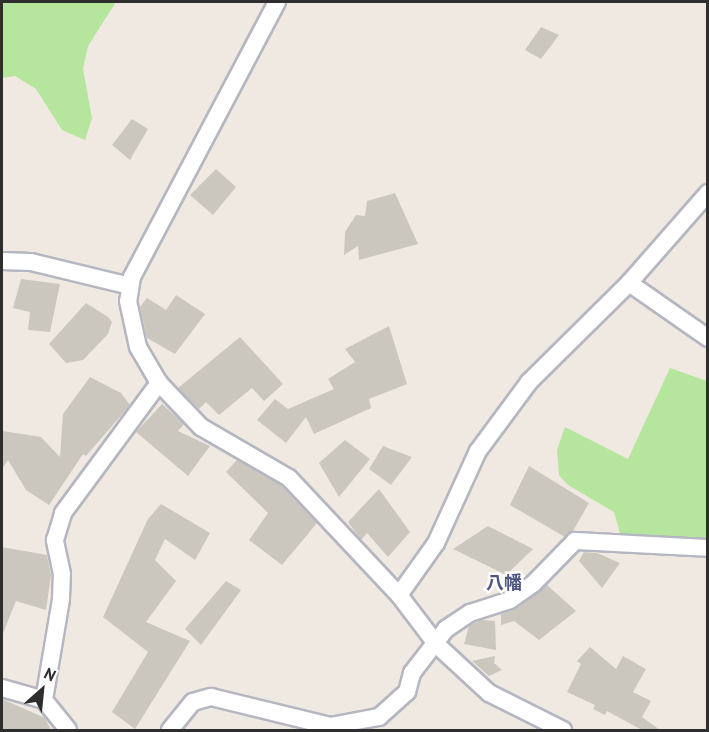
<!DOCTYPE html>
<meta charset="utf-8">
<style>
body{margin:0}
#map{position:relative;width:709px;height:732px;overflow:hidden;background:#efe9e1;font-family:"PT Sans","Noto Sans JP",sans-serif}
div>[style]{position:absolute}
.green>*{inset:0;background:#b6e59e}
.building>*{inset:0;background:#cbc7bf}
.roads{filter:drop-shadow(2px 0 #b4b7c1) drop-shadow(-2px 0 #b4b7c1) drop-shadow(0 2px #b4b7c1) drop-shadow(0 -2px #b4b7c1)}
.minor>*{height:16px;margin:-8px;padding:0 8px;transform-origin:8px;border-radius:8px;background:#fff}
span{translate:-50% -50%;white-space:nowrap;text-align:center;line-height:1.15;-webkit-text-stroke:5px #fff;paint-order:stroke}
.quarter-label{font-size:18px;color:#4d5680;font-weight:700}
.frame{position:absolute;inset:0;border:3px solid #2e2e2e;pointer-events:none}
.north{position:absolute;left:12px;top:660px;width:60px;height:60px;-webkit-text-stroke:4px #fff;paint-order:stroke;rotate:27deg;font-size:16px;font-weight:700;line-height:24px;text-align:center;color:#2e2e2e}
.north::after{content:'';display:block;margin:auto;width:21px;height:27px;background:#2e2e2e;clip-path:polygon(50% 0,100% 100%,50% 72%,0 100%)}
</style>
<div id="map">
<div class="green">
<i style="clip-path:polygon(2px 2px,116px 2px,88px 46px,83px 69px,92px 118px,85px 140px,62px 130px,36px 89px,15px 76px,2px 78px)"></i>
<i style="clip-path:polygon(670px 368px,707px 381px,707px 543px,621px 537px,614px 512px,568px 485px,559px 475px,557px 450px,565px 427px,628px 459px)"></i>
</div>
<div class="building">
<i style="clip-path:polygon(541px 27px,559px 35px,541px 59px,525px 50px)"></i>
<i style="clip-path:polygon(132px 119px,148px 129px,130px 160px,112px 145px)"></i>
<i style="clip-path:polygon(216px 169px,236px 187px,213px 215px,190px 195px)"></i>
<i style="clip-path:polygon(395px 193px,418px 244px,359px 260px,358px 246px,344px 255px,345px 232px,356px 215px,365px 216px,367px 201px)"></i>
<i style="clip-path:polygon(21px 279px,60px 284px,50px 332px,28px 330px,30px 312px,13px 308px)"></i>
<i style="clip-path:polygon(176px 295px,205px 314px,175px 354px,147px 338px,140px 307px,147px 298px,166px 310px)"></i>
<i style="clip-path:polygon(86px 303px,108px 317px,112px 322px,108px 334px,83px 360px,66px 363px,49px 344px)"></i>
<i style="clip-path:polygon(389px 326px,407px 384px,369px 399px,371px 408px,314px 434px,306px 417px,286px 443px,257px 420px,275px 399px,288px 409px,334px 389px,328px 379px,355px 362px,345px 349px)"></i>
<i style="clip-path:polygon(240px 337px,283px 384px,264px 401px,252px 388px,219px 415px,206px 402px,199px 409px,178px 388px)"></i>
<i style="clip-path:polygon(90px 377px,121px 393px,130px 405px,86px 456px,83px 454px,49px 505px,26px 490px,8px 460px,2px 469px,2px 431px,41px 437px,60px 457px,63px 414px)"></i>
<i style="clip-path:polygon(162px 404px,184px 424px,178px 431px,210px 446px,188px 476px,136px 432px)"></i>
<i style="clip-path:polygon(345px 440px,370px 459px,339px 497px,319px 463px)"></i>
<i style="clip-path:polygon(383px 446px,412px 457px,391px 485px,369px 469px)"></i>
<i style="clip-path:polygon(237px 460px,281px 485px,317px 523px,282px 565px,249px 540px,268px 513px,226px 472px)"></i>
<i style="clip-path:polygon(529px 466px,589px 503px,573px 531px,565px 537px,510px 505px)"></i>
<i style="clip-path:polygon(379px 489px,410px 532px,388px 557px,367px 533px,361px 540px,348px 522px)"></i>
<i style="clip-path:polygon(161px 504px,210px 533px,195px 560px,165px 539px,155px 560px,176px 581px,146px 622px,190px 641px,135px 729px,112px 712px,148px 652px,103px 617px,148px 519px)"></i>
<i style="clip-path:polygon(488px 526px,533px 549px,506px 575px,453px 549px)"></i>
<i style="clip-path:polygon(2px 547px,47px 555px,51px 575px,46px 610px,16px 601px,2px 636px)"></i>
<i style="clip-path:polygon(584px 552px,597px 553px,620px 563px,602px 588px,579px 561px)"></i>
<i style="clip-path:polygon(226px 581px,241px 590px,201px 645px,185px 629px)"></i>
<i style="clip-path:polygon(547px 585px,576px 611px,539px 640px,514px 621px,501px 625px,501px 614px,516px 609px)"></i>
<i style="clip-path:polygon(481px 620px,495px 621px,496px 650px,464px 644px,469px 626px)"></i>
<i style="clip-path:polygon(590px 647px,616px 669px,623px 656px,646px 669px,633px 692px,651px 701px,642px 717px,660px 730px,642px 730px,607px 711px,605px 715px,593px 709px,595px 705px,567px 692px,581px 664px,577px 661px)"></i>
<i style="clip-path:polygon(495px 656px,494px 663px,502px 670px,489px 676px,472px 661px)"></i>
<i style="clip-path:polygon(2px 699px,45px 718px,51px 730px,2px 730px)"></i>
</div>
<div class="roads">
<div class="minor">
<i style="left:277px;top:2px;width:311px;rotate:117.8deg"></i>
<i style="left:132px;top:277px;width:24px;rotate:99deg"></i>
<i style="left:128px;top:301px;width:47px;rotate:77.7deg"></i>
<i style="left:138px;top:347px;width:42px;rotate:59.7deg"></i>
<i style="left:159px;top:383px;width:61px;rotate:46.3deg"></i>
<i style="left:201px;top:427px;width:102px;rotate:30.1deg"></i>
<i style="left:289px;top:478px;width:161px;rotate:46.8deg"></i>
<i style="left:399px;top:595px;width:63px;rotate:52.8deg"></i>
<i style="left:437px;top:645px;width:71px;rotate:42.7deg"></i>
<i style="left:489px;top:693px;width:83px;rotate:26.6deg"></i>
<i style="left:2px;top:261px;width:29px;rotate:2deg"></i>
<i style="left:31px;top:262px;width:102px;rotate:13.6deg"></i>
<i style="left:629px;top:283px;width:96px;rotate:34.8deg"></i>
<i style="left:399px;top:595px;width:64px;rotate:-54.6deg"></i>
<i style="left:436px;top:543px;width:101px;rotate:-65.5deg"></i>
<i style="left:478px;top:451px;width:86px;rotate:-53.5deg"></i>
<i style="left:529px;top:382px;width:141px;rotate:-44.7deg"></i>
<i style="left:629px;top:283px;width:120px;rotate:-48.7deg"></i>
<i style="left:2px;top:688px;width:44px;rotate:15.9deg"></i>
<i style="left:44px;top:700px;width:38px;rotate:51deg"></i>
<i style="left:44px;top:700px;width:102px;rotate:-80.4deg"></i>
<i style="left:61px;top:599px;width:25px;rotate:-88deg"></i>
<i style="left:62px;top:574px;width:35px;rotate:-102deg"></i>
<i style="left:55px;top:540px;width:28px;rotate:-73deg"></i>
<i style="left:63px;top:513px;width:162px;rotate:-53.6deg"></i>
<i style="left:170px;top:730px;width:36px;rotate:-51deg"></i>
<i style="left:193px;top:702px;width:19px;rotate:-16deg"></i>
<i style="left:211px;top:697px;width:122px;rotate:13.7deg"></i>
<i style="left:330px;top:726px;width:50px;rotate:-10.4deg"></i>
<i style="left:379px;top:717px;width:38px;rotate:-42deg"></i>
<i style="left:407px;top:692px;width:20px;rotate:-75deg"></i>
<i style="left:412px;top:673px;width:56px;rotate:-52.3deg"></i>
<i style="left:446px;top:629px;width:29px;rotate:-34deg"></i>
<i style="left:470px;top:613px;width:42px;rotate:-18deg"></i>
<i style="left:510px;top:600px;width:28px;rotate:-35deg"></i>
<i style="left:533px;top:584px;width:60px;rotate:-45.7deg"></i>
<i style="left:575px;top:541px;width:133px;rotate:3deg"></i>
</div>
</div>
<div class="quarter-label">
<span style="left:504px;top:583px">八幡</span>
</div>
<div class="frame"></div>
<div class="north">N</div>
</div>
